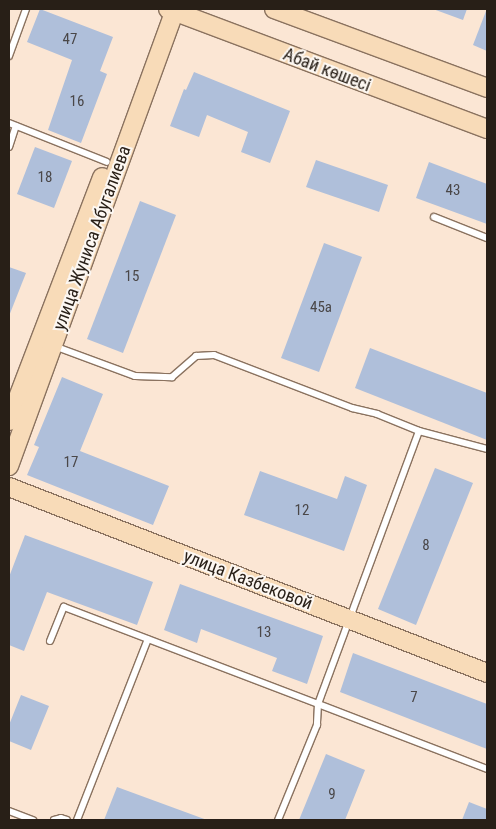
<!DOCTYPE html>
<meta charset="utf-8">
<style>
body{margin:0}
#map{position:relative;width:496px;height:829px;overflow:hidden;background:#fbe6d4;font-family:"Roboto Condensed",sans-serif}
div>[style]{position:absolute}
.building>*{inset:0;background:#afbfda}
.roads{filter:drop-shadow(1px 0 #8a725f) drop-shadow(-1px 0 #8a725f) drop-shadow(0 1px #8a725f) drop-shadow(0 -1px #8a725f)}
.lane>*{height:6px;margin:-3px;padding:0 3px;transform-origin:3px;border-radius:3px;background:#fff}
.secondary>*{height:18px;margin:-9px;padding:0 9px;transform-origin:9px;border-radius:9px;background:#f8dbb8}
span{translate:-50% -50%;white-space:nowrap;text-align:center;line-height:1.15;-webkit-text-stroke:4px #fcf7f2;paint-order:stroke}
.number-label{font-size:15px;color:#4a4748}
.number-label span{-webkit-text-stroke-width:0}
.street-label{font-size:18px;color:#281f17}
.frame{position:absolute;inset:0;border:10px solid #281f17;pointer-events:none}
</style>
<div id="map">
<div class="building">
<i style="clip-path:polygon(40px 9px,113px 37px,100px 71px,107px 74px,81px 143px,48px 130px,72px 60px,27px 42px)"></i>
<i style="clip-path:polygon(433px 9px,467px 9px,463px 20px)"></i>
<i style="clip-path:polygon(486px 11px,487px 11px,487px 51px,473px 45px)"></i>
<i style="clip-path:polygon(194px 72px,290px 111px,270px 163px,241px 152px,248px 132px,207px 115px,199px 137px,170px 126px,184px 89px,186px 90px)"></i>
<i style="clip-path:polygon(35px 147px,72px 161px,54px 208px,17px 194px)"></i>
<i style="clip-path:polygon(316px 160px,388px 185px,379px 212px,306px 187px)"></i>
<i style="clip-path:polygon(429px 162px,487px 184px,487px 224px,416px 198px)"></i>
<i style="clip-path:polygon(140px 201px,176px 215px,123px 353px,87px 339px)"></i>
<i style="clip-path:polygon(324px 243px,362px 257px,319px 372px,281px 358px)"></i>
<i style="clip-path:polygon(9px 267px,26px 273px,9px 316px)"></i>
<i style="clip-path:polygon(370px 348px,487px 393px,487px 440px,355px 388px)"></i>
<i style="clip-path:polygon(62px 377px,103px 394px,80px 451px,169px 486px,153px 525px,27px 475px,39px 447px,34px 445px)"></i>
<i style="clip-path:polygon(435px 468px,473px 483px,416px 625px,378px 609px)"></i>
<i style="clip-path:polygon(260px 471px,337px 499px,345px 476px,367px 485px,344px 551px,244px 515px)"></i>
<i style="clip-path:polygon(25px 535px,153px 582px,137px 625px,47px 592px,24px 651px,9px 645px,9px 577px)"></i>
<i style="clip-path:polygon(180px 584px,323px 636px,307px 684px,272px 671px,277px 658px,201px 629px,197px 643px,164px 630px)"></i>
<i style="clip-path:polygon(353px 653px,487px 704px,487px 749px,340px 692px)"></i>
<i style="clip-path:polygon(21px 695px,49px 706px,31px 750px,9px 741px,9px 725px)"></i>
<i style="clip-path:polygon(326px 754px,365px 770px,345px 820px,299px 820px)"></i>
<i style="clip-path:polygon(117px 787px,207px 820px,104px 820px)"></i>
<i style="clip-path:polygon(469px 802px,487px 809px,487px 820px,462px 820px)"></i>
</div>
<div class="roads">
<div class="lane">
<i style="left:9px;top:56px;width:50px;rotate:-70.1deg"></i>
<i style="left:9px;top:123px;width:105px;rotate:21.7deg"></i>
<i style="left:9px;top:147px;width:22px;rotate:-72deg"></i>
<i style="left:434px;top:217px;width:57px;rotate:21.6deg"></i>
<i style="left:54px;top:346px;width:86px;rotate:20.3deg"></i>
<i style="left:135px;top:376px;width:37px;rotate:2deg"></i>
<i style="left:172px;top:377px;width:32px;rotate:-41deg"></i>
<i style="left:196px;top:356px;width:18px;rotate:-3deg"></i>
<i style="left:214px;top:355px;width:148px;rotate:21deg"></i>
<i style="left:352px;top:408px;width:26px;rotate:13deg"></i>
<i style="left:377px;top:414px;width:45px;rotate:22deg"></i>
<i style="left:419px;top:431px;width:70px;rotate:14.8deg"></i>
<i style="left:419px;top:431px;width:291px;rotate:110.3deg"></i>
<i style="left:318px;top:704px;width:181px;rotate:21deg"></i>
<i style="left:50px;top:641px;width:37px;rotate:-68deg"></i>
<i style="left:64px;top:607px;width:272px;rotate:20.9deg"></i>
<i style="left:318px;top:704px;width:21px;rotate:93deg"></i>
<i style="left:317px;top:725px;width:103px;rotate:112.3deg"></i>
<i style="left:9px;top:811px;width:26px;rotate:21deg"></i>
<i style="left:54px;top:820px;width:7px;rotate:-16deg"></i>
<i style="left:61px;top:818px;width:6px;rotate:18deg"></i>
<i style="left:77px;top:820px;width:194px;rotate:-68.6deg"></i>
</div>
<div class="secondary">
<i style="left:168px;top:9px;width:341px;rotate:20.6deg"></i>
<i style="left:274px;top:9px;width:227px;rotate:20.3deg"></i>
<i style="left:9px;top:421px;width:261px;rotate:-69.1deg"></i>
<i style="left:9px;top:466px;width:486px;rotate:-70deg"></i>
<i style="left:9px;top:487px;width:513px;rotate:21.26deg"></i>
</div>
</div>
<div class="number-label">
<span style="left:70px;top:40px">47</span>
<span style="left:77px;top:102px">16</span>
<span style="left:45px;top:178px">18</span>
<span style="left:453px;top:191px">43</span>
<span style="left:132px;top:277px">15</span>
<span style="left:321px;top:308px">45а</span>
<span style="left:71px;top:463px">17</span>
<span style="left:302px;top:511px">12</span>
<span style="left:426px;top:546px">8</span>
<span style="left:264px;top:633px">13</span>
<span style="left:414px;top:698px">7</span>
<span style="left:332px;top:795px">9</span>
</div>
<div class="street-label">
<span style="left:327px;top:70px;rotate:21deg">Абай көшесі</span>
<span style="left:92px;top:238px;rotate:-70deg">улица Жуниса Абугалиева</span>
<span style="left:248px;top:580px;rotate:21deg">улица Казбековой</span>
</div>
<div class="frame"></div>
</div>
